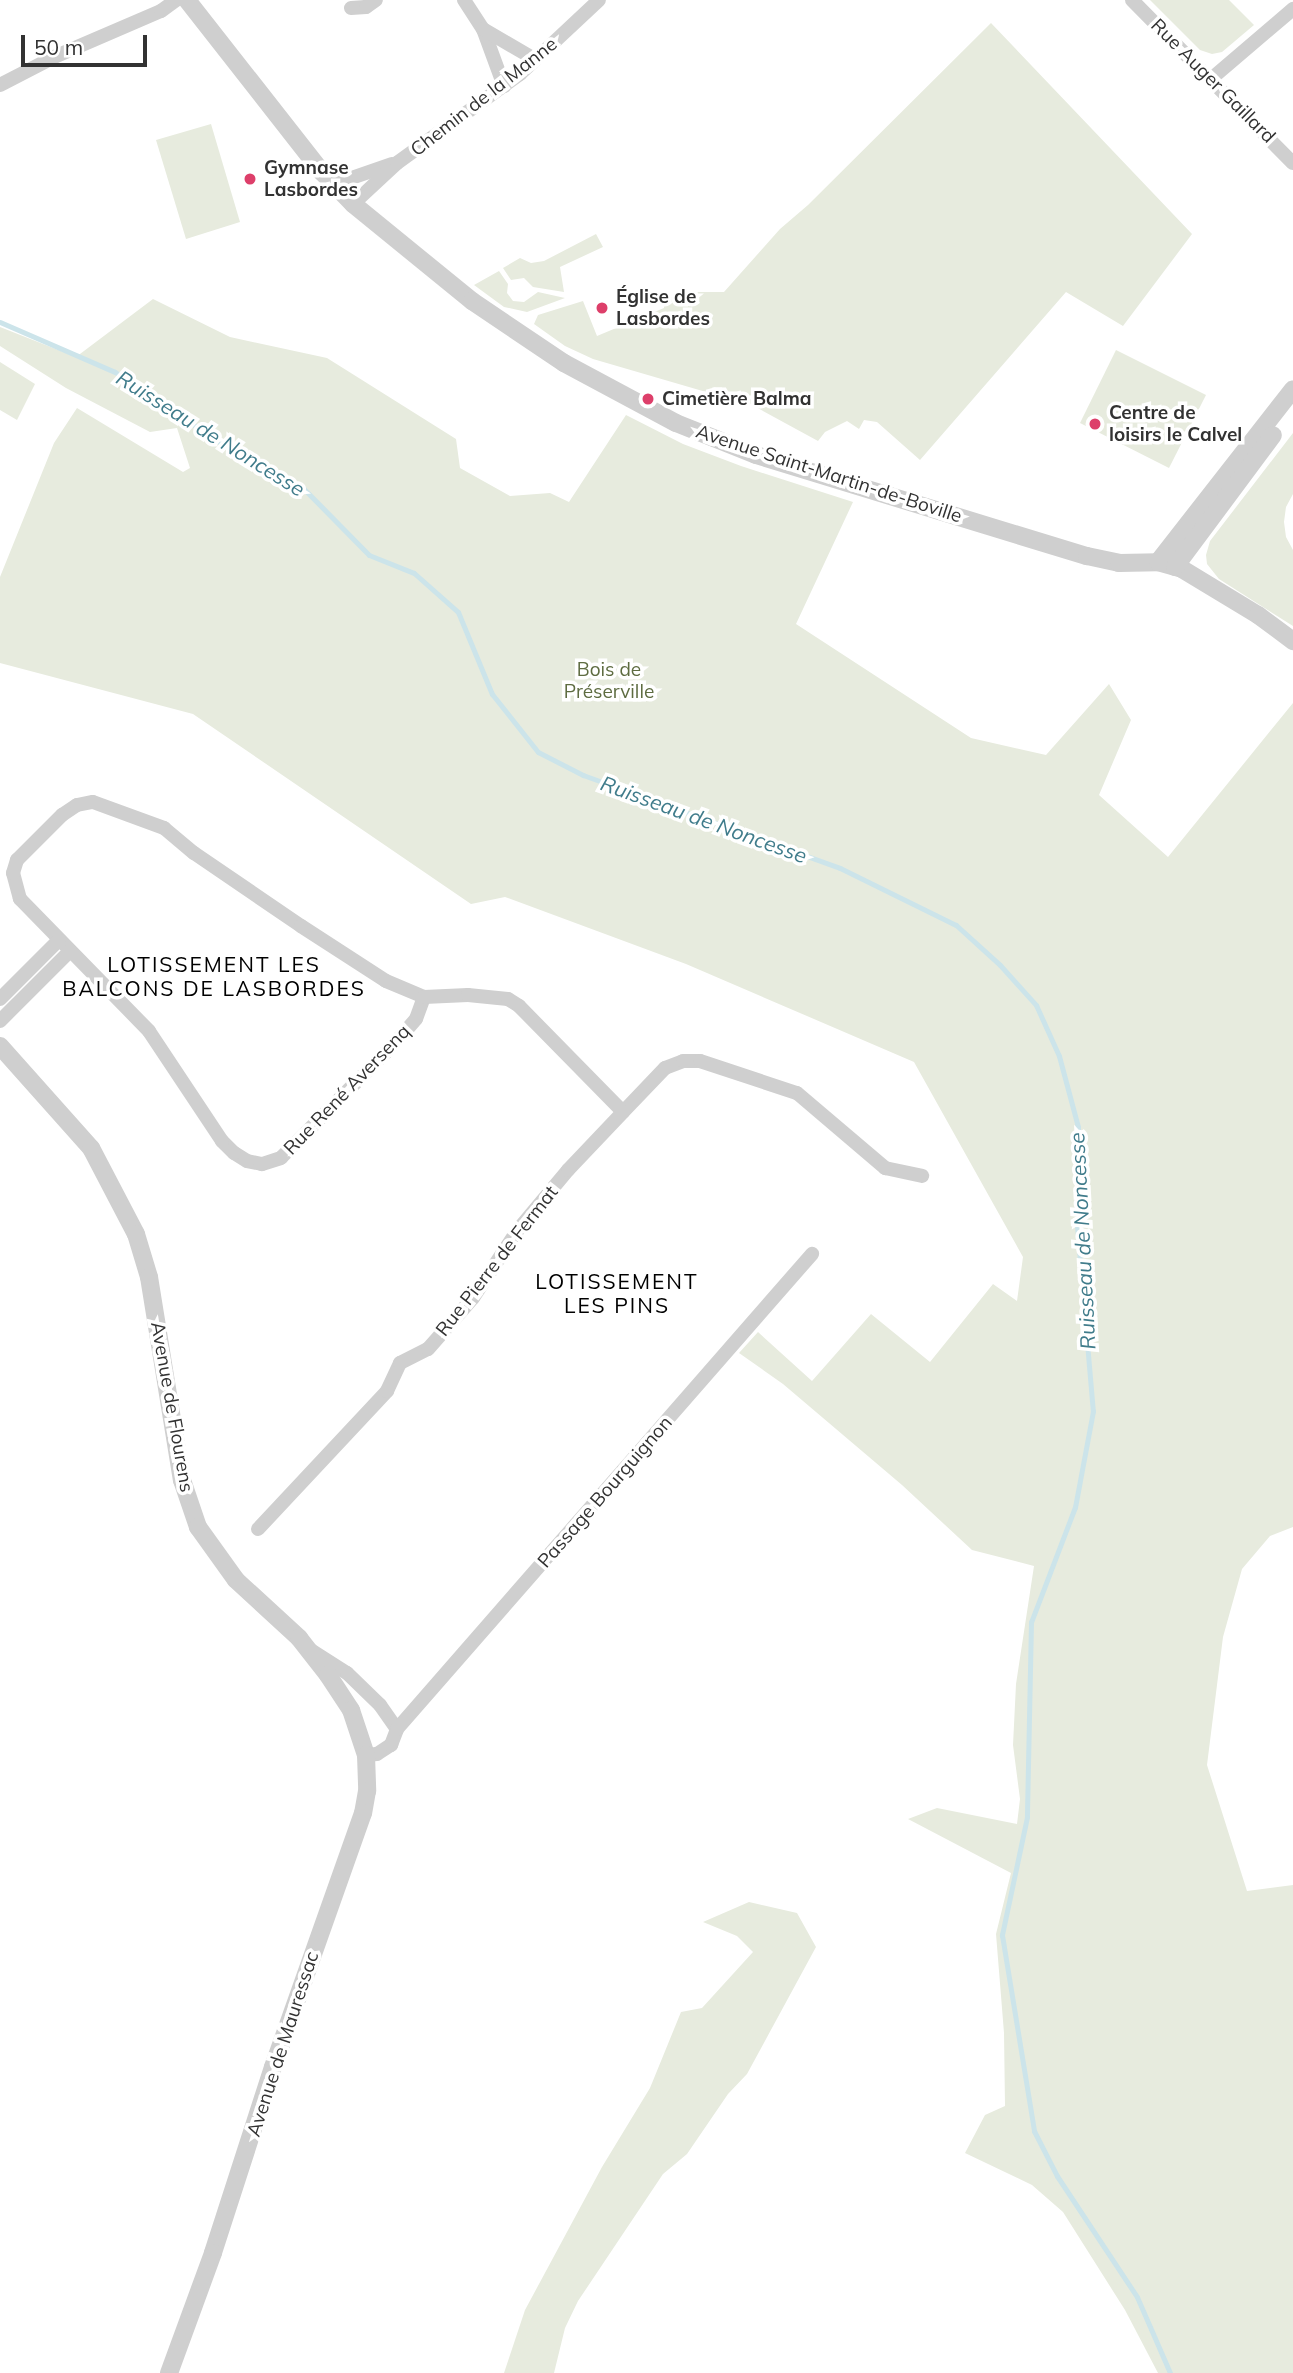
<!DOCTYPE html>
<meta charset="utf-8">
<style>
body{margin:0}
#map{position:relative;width:1293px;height:2373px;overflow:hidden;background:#fff;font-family:Mulish,sans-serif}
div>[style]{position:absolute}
.green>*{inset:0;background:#e7ebde}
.stream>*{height:5px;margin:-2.5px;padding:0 2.5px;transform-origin:2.5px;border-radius:2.5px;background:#cce4ea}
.minor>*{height:14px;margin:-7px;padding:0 7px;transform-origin:7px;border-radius:7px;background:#cfcfcf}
.tertiary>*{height:18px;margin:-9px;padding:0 9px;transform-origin:9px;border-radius:9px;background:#cfcfcf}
.dots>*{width:19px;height:19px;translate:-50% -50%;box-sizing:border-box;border:4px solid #fff;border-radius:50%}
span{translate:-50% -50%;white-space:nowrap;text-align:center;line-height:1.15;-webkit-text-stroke:7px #fff;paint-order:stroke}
.street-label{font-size:19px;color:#323232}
.poi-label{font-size:19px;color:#323232;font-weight:700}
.left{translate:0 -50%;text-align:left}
.park-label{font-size:19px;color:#5e6c41}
.water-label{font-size:21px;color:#407c8b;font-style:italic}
.neighbourhood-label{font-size:21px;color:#000;letter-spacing:2px}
.scale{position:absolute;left:21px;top:35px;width:126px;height:32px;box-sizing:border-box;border:4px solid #323232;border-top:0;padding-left:9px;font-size:21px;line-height:24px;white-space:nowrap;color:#323232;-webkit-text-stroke:5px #fff;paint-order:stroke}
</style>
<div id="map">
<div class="green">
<i style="clip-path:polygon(1150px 0,1229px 0,1254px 25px,1222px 52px,1212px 54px,1200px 50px)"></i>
<i style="clip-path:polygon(991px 23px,1192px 234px,1123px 326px,1066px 292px,920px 460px,877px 422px,864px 420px,859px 429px,847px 421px,825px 432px,818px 441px,754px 406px,593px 359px,565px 346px,534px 324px,538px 315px,583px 301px,597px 336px,664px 308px,664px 300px,675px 292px,724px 292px,780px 229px,808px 205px)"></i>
<i style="clip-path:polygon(211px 124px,240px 222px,186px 239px,156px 140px)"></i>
<i style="clip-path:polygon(596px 234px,603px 247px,560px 267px,564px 292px,533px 287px,524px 278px,511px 280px,503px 268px,520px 258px,531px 263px,544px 261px)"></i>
<i style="clip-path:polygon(499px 271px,508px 284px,507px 293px,513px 301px,524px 302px,538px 292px,565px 298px,527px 312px,504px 307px,474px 285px)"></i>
<i style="clip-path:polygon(153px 299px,230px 337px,327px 358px,456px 439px,460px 468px,510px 496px,550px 493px,569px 502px,626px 415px,683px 444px,741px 466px,853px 502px,796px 624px,971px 738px,1046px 755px,1109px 684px,1131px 720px,1099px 795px,1168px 857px,1293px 703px,1293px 1527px,1270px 1536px,1242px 1569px,1223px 1637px,1207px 1765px,1247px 1891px,1293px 1885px,1293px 2373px,1158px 2373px,1125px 2310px,1063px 2212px,1032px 2185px,965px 2153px,985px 2115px,1005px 2106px,1004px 2033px,996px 1934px,1011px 1873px,908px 1819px,937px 1808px,1017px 1824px,1020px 1799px,1013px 1745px,1016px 1684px,1034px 1566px,972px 1550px,902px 1485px,783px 1384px,739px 1353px,758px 1332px,812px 1381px,871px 1314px,930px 1362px,993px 1284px,1017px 1301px,1023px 1257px,914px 1062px,686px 964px,505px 897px,471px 904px,193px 714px,0 663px,0 577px,54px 443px,77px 408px,183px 472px,190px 468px,177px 428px,150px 432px,66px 388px,0 346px,0 327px,76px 357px)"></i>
<i style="clip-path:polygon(1116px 350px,1206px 395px,1169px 468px,1080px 423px)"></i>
<i style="clip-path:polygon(0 362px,35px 384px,17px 420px,0 410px)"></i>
<i style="clip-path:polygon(1293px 433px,1293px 494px,1286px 507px,1284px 522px,1286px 537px,1293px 550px,1293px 626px,1219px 579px,1207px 564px,1206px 555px,1210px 541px)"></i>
<i style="clip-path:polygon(749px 1902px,797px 1913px,816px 1947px,747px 2074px,728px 2094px,687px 2154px,663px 2174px,578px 2301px,565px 2328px,554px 2373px,504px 2373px,525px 2310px,602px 2167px,650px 2088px,681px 2012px,702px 2008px,753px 1952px,737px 1936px,703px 1922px)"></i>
</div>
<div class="stream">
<i style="left:0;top:322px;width:125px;rotate:23.5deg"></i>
<i style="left:115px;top:372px;width:133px;rotate:33.9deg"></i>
<i style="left:225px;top:446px;width:89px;rotate:28.3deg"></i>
<i style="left:303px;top:488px;width:94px;rotate:45.4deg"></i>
<i style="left:369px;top:555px;width:48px;rotate:21.8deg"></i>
<i style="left:414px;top:573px;width:59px;rotate:41.6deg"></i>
<i style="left:458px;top:612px;width:89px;rotate:67.5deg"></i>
<i style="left:492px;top:694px;width:74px;rotate:51.6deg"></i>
<i style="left:538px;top:752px;width:51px;rotate:27.1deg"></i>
<i style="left:583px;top:775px;width:273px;rotate:19.9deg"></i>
<i style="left:840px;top:868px;width:129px;rotate:26.2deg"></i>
<i style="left:956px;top:925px;width:59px;rotate:42.3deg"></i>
<i style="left:1000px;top:965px;width:54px;rotate:48deg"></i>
<i style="left:1036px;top:1005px;width:56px;rotate:65.7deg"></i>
<i style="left:1059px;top:1056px;width:73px;rotate:75deg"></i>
<i style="left:1078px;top:1127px;width:99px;rotate:90.6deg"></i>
<i style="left:1077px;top:1226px;width:186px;rotate:85.1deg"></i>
<i style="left:1093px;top:1411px;width:98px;rotate:100.6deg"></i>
<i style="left:1075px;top:1507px;width:123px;rotate:110.9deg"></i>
<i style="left:1031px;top:1622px;width:195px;rotate:91.2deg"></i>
<i style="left:1027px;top:1817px;width:121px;rotate:102deg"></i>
<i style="left:1002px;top:1935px;width:199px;rotate:80.7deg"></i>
<i style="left:1034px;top:2131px;width:51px;rotate:62.9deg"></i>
<i style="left:1057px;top:2176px;width:145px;rotate:56.5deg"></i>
<i style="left:1137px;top:2297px;width:83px;rotate:66.5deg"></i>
</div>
<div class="minor">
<i style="left:464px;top:0;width:35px;rotate:57deg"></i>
<i style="left:483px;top:29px;width:61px;rotate:69.8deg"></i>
<i style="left:1132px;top:0;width:229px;rotate:45.4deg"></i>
<i style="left:351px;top:8px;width:15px;rotate:-4deg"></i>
<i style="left:366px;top:7px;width:12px;rotate:-35deg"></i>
<i style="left:483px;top:29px;width:61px;rotate:30.3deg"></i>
<i style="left:1211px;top:79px;width:108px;rotate:-40.5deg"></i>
<i style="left:0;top:85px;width:61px;rotate:-27.4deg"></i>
<i style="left:54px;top:57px;width:116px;rotate:-23.3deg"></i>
<i style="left:161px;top:11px;width:19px;rotate:-36deg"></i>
<i style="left:334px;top:184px;width:61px;rotate:-19deg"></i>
<i style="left:353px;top:204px;width:60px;rotate:-43deg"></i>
<i style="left:397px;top:163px;width:152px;rotate:-35.9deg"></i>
<i style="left:520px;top:74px;width:108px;rotate:-43.1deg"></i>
<i style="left:93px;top:802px;width:76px;rotate:20.1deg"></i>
<i style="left:164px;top:828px;width:39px;rotate:40deg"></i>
<i style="left:194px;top:853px;width:130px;rotate:34.3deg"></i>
<i style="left:301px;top:926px;width:101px;rotate:32.9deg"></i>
<i style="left:386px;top:981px;width:41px;rotate:22.8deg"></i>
<i style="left:424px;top:997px;width:23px;rotate:110deg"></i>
<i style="left:416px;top:1019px;width:30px;rotate:131deg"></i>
<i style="left:396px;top:1042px;width:163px;rotate:134.8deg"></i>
<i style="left:281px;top:1158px;width:20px;rotate:162deg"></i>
<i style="left:262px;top:1164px;width:15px;rotate:-169deg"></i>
<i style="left:247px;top:1161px;width:15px;rotate:-148deg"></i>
<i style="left:234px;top:1153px;width:17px;rotate:-135deg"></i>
<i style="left:222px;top:1141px;width:132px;rotate:-123.6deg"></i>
<i style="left:149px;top:1031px;width:185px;rotate:-134.3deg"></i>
<i style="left:20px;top:899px;width:27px;rotate:-105deg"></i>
<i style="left:13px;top:873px;width:14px;rotate:-73deg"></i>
<i style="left:17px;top:860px;width:64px;rotate:-45deg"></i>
<i style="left:62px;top:815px;width:18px;rotate:-34deg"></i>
<i style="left:77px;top:805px;width:16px;rotate:-11deg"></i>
<i style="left:424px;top:997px;width:44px;rotate:-2.6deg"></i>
<i style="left:468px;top:995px;width:40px;rotate:5.7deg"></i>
<i style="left:508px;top:999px;width:13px;rotate:32deg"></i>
<i style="left:519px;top:1006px;width:148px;rotate:45.5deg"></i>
<i style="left:623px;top:1112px;width:61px;rotate:-46.3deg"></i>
<i style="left:665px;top:1068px;width:19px;rotate:-21deg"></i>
<i style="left:683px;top:1061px;width:17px"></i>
<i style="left:700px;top:1061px;width:102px;rotate:18.3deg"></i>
<i style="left:797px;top:1093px;width:116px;rotate:40.4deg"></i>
<i style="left:885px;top:1168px;width:38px;rotate:12deg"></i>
<i style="left:0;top:999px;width:83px;rotate:-45deg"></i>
<i style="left:0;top:1021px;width:99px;rotate:-45deg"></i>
<i style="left:258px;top:1529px;width:189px;rotate:-46.9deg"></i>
<i style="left:387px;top:1391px;width:31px;rotate:-65deg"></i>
<i style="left:400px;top:1363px;width:31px;rotate:-27deg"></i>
<i style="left:428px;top:1349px;width:68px;rotate:-48.6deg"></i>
<i style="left:473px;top:1298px;width:80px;rotate:-56.7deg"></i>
<i style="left:517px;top:1231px;width:80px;rotate:-50.1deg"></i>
<i style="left:568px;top:1170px;width:80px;rotate:-46.5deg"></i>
<i style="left:309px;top:1649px;width:45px;rotate:32.3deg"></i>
<i style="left:347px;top:1673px;width:46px;rotate:44.1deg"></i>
<i style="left:380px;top:1705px;width:29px;rotate:55deg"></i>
<i style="left:366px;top:1755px;width:11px;rotate:-5deg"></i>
<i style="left:377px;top:1754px;width:17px;rotate:-33deg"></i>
<i style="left:391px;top:1745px;width:17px;rotate:-69deg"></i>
<i style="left:397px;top:1729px;width:631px;rotate:-48.86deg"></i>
</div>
<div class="tertiary">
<i style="left:187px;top:0;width:219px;rotate:51.9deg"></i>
<i style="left:322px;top:172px;width:45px;rotate:45.9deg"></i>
<i style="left:353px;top:204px;width:154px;rotate:39.2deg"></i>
<i style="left:472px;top:301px;width:111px;rotate:34deg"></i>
<i style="left:564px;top:363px;width:127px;rotate:28.2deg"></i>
<i style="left:676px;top:423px;width:86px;rotate:21.8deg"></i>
<i style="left:756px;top:455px;width:346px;rotate:17deg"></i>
<i style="left:1087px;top:556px;width:33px;rotate:12deg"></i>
<i style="left:1119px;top:563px;width:39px;rotate:-1deg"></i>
<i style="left:1158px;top:562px;width:25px;rotate:16deg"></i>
<i style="left:1182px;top:569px;width:89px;rotate:31.2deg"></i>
<i style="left:1258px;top:615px;width:44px;rotate:36.6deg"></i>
<i style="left:1158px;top:562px;width:219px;rotate:-52deg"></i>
<i style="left:1175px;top:567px;width:164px;rotate:-53.4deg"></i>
<i style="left:0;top:1046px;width:137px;rotate:48.3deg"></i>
<i style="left:91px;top:1148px;width:97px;rotate:62.4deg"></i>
<i style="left:136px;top:1234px;width:45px;rotate:73.2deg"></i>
<i style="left:149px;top:1277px;width:206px;rotate:80.8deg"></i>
<i style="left:182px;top:1480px;width:50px;rotate:71.2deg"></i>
<i style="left:198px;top:1527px;width:65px;rotate:54.4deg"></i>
<i style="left:236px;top:1580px;width:86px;rotate:42.6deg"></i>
<i style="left:299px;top:1638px;width:47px;rotate:51.9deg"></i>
<i style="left:328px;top:1675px;width:42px;rotate:56.7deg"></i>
<i style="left:351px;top:1710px;width:47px;rotate:71.6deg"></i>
<i style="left:366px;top:1755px;width:36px;rotate:88deg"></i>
<i style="left:367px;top:1791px;width:22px;rotate:100deg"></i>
<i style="left:363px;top:1813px;width:269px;rotate:109.5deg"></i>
<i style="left:273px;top:2067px;width:195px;rotate:107.9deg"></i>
<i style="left:213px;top:2253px;width:128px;rotate:110.1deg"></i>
</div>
<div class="dots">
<i style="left:250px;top:179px;background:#dd3f6a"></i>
<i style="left:602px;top:308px;background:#dd3f6a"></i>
<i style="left:648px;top:399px;background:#dd3f6a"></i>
<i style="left:1095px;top:424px;background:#dd3f6a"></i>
</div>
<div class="street-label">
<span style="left:1213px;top:81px;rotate:45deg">Rue Auger Gaillard</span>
<span style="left:484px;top:97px;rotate:-38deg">Chemin de la Manne</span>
<span style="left:829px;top:474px;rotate:18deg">Avenue Saint-Martin-de-Boville</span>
<span style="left:347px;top:1090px;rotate:-46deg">Rue René Aversenq</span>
<span style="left:497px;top:1261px;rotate:-52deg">Rue Pierre de Fermat</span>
<span style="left:172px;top:1407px;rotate:80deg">Avenue de Flourens</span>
<span style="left:605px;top:1492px;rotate:-49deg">Passage Bourguignon</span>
<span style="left:283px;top:2044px;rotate:-72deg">Avenue de Mauressac</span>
</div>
<div class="poi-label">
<span class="left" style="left:264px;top:179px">Gymnase<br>Lasbordes</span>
<span class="left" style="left:616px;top:308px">Église de<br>Lasbordes</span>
<span class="left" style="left:662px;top:399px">Cimetière Balma</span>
<span class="left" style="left:1109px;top:424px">Centre de<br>loisirs le Calvel</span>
</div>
<div class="park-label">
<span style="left:609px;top:681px">Bois de<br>Préserville</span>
</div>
<div class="water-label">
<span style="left:211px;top:433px;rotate:32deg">Ruisseau de Noncesse</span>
<span style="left:704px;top:819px;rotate:20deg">Ruisseau de Noncesse</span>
<span style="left:1082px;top:1241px;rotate:-93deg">Ruisseau de Noncesse</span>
</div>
<div class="neighbourhood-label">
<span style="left:214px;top:976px">LOTISSEMENT LES<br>BALCONS DE LASBORDES</span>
<span style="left:617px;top:1293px">LOTISSEMENT<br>LES PINS</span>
</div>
<div class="scale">50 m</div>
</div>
